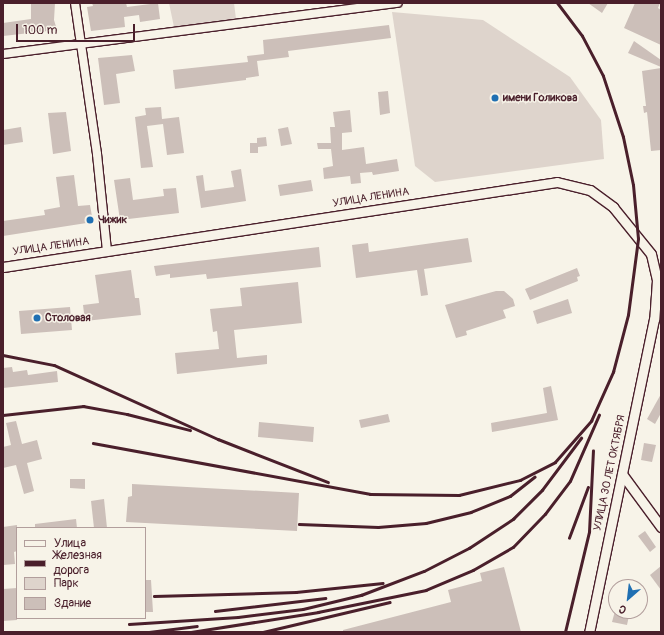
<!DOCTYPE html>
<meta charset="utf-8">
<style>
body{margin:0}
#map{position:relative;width:664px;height:635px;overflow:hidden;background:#f7f3e8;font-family:Pangolin,sans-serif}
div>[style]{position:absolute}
.green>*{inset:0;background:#ded4cc}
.building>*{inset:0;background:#ccbfb9}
.roads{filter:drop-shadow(1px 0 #4a1f2b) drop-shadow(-1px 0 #4a1f2b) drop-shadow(0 1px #4a1f2b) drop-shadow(0 -1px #4a1f2b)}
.minor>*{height:8px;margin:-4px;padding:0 4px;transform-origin:4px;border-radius:4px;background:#f7f3e8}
.tertiary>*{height:9px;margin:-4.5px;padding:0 4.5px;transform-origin:4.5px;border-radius:4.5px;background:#f7f3e8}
.rail>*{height:2.5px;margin:-1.25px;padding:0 1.25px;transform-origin:1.25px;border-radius:1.25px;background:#4a1f2b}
.dots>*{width:11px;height:11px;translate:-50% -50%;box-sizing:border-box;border:2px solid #f7f3e8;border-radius:50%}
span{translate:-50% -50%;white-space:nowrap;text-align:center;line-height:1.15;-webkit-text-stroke:3px #f7f3e8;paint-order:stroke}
.poi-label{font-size:11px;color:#4a1f2b;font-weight:700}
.left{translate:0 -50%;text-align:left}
.street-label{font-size:11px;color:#4a1f2b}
.frame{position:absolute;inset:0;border:4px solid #4a1f2b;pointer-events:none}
.legend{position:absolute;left:16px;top:527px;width:130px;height:92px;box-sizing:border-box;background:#f7f3e8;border:1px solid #b29e9c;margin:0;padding:5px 7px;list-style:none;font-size:12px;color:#4a1f2b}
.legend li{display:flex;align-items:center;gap:8px;height:20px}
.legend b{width:20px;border:1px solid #b29e9c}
.north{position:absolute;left:608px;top:579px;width:40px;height:40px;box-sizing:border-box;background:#f7f3e8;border:1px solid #b29e9c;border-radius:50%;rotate:208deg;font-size:11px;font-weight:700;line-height:16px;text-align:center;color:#4a1f2b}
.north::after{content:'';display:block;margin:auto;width:14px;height:18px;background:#1f6fb2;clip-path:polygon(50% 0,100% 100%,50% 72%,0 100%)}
.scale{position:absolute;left:16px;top:24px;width:119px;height:18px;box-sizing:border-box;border:2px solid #4a1f2b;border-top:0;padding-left:5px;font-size:12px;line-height:14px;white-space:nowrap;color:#4a1f2b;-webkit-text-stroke:3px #f7f3e8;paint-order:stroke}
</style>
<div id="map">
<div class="green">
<i style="clip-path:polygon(169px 3px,234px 3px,236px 19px,174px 27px)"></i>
<i style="clip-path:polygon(392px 12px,483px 20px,570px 77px,601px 120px,604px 159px,435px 182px,415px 166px)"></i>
</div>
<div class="building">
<i style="clip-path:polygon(31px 3px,55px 3px,54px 20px,57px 30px,3px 36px,3px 23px,31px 19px)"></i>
<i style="clip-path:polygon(92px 3px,126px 3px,127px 7px,158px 3px,160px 19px,140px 22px,139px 15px,124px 17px,125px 27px,91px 31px,87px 7px,93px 6px)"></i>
<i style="clip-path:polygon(588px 3px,608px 3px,602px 13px)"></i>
<i style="clip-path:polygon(635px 3px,660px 3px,658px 8px,661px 10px,661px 45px,624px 28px)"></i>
<i style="clip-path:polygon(389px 25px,391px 38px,288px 51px,289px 57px,257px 61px,259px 76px,246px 78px,246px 80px,175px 89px,173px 70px,248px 62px,247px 56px,264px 54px,263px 40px)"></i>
<i style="clip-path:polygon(634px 41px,661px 60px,661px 67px,628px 53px)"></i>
<i style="clip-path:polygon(132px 55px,135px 71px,116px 74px,120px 103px,104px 105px,98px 58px)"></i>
<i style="clip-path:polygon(661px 68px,661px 150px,651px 151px,647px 112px,644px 113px,643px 106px,646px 106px,642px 71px)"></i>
<i style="clip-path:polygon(388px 91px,390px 113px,380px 115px,378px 92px)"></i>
<i style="clip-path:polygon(161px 107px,162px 119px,179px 117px,184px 153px,167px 155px,163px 124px,147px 126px,153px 167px,141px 168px,135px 117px,146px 115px,145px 108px)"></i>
<i style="clip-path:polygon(350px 110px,352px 132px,342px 133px,342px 150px,364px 147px,366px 164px,397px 159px,399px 171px,373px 175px,372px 172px,360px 173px,361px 183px,351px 184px,350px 176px,324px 179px,323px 168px,333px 166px,331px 149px,318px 149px,317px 143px,331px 143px,330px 127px,335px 127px,333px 112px)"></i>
<i style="clip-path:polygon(66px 112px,71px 151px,53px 154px,48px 113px)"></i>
<i style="clip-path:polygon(21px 127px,23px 142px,3px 145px,3px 130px)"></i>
<i style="clip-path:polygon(288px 127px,292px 144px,281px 146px,278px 129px)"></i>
<i style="clip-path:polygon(266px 137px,267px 146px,258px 147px,258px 153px,250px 153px,250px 143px,257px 143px,257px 138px)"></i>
<i style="clip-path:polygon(241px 169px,246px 201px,201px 208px,196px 176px,203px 175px,205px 191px,234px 187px,231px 171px)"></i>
<i style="clip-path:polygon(74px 175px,78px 206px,90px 205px,93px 222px,3px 236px,3px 221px,45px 215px,44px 210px,60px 207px,56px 177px)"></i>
<i style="clip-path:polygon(130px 178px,133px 200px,164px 196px,163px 189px,176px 188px,179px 213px,120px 220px,114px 180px)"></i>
<i style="clip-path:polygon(311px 180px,313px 191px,280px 196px,278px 185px)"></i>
<i style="clip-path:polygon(468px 238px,472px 262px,424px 269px,428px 295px,421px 296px,417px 270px,356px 278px,352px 245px,368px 243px,369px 252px)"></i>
<i style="clip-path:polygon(319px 247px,321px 267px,207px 279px,206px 274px,170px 278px,170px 274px,156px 276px,154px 266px)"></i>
<i style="clip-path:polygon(577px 268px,580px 276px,577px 277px,578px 281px,530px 300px,525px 289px)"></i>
<i style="clip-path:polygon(131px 270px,135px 298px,139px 298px,141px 315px,85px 321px,83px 305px,99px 303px,95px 275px)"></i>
<i style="clip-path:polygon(298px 282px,302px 323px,234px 330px,237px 358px,267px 355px,267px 364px,177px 374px,175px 353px,219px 349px,217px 331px,213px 332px,210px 309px,242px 306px,240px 288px)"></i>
<i style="clip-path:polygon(496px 291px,504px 291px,513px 299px,515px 306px,503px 310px,506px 318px,466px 331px,467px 335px,456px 338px,445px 305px)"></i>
<i style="clip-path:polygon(568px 299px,572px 313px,537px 324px,533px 311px)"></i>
<i style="clip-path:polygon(70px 307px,72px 330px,21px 334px,19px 311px)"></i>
<i style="clip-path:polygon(12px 367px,13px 372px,27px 370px,28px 375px,57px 371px,58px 382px,3px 388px,3px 368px)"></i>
<i style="clip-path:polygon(551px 386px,558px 420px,492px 432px,491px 423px,547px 413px,543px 388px)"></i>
<i style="clip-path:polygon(661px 394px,661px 413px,655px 424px,647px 419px)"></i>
<i style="clip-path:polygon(388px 414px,390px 422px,361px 428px,359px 420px)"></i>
<i style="clip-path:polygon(16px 421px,22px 444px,37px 440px,42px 459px,27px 463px,34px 491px,24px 494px,16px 465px,3px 468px,3px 447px,11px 445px,6px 423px)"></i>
<i style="clip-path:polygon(259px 422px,314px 427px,313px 442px,258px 437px)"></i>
<i style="clip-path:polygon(644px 443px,656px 445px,652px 462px,641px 460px)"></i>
<i style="clip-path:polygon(70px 479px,85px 479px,85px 489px,70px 488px)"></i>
<i style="clip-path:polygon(132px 484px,299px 493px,297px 531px,126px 522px,128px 497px,132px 496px)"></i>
<i style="clip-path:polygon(104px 499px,107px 528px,94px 528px,91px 501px)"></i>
<i style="clip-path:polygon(76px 519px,77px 528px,35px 528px,35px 524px)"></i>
<i style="clip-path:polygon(17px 525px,17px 551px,14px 552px,15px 564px,3px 565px,3px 527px)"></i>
<i style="clip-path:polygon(645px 531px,656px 547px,650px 552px,638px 536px)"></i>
<i style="clip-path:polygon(661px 566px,661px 590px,650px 575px)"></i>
<i style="clip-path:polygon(504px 567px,521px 632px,343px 632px,343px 630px,451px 602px,448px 590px,482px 581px,480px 573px)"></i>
<i style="clip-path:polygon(145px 580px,151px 580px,153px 612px,145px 612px)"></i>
<i style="clip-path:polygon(17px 588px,17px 620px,3px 621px,3px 589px)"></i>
<i style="clip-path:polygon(615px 611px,630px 611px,627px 625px,612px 622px)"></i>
</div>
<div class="roads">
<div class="minor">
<i style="left:75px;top:3px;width:153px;rotate:81.7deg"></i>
<i style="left:97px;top:154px;width:98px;rotate:84.1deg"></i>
<i style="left:3px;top:54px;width:398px;rotate:-7.4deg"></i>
</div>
<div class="tertiary">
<i style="left:3px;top:267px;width:560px;rotate:-8.72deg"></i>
<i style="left:557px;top:182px;width:34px;rotate:14deg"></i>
<i style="left:590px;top:190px;width:29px;rotate:36deg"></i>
<i style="left:613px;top:207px;width:60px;rotate:51deg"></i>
<i style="left:651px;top:254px;width:27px;rotate:77deg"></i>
<i style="left:657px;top:280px;width:39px;rotate:94deg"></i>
<i style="left:654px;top:319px;width:320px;rotate:101.7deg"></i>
<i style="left:622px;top:474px;width:66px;rotate:53.7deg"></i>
</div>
</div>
<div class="rail">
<i style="left:3px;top:355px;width:52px;rotate:11.1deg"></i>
<i style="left:54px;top:365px;width:180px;rotate:24.3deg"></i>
<i style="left:218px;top:439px;width:118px;rotate:21.4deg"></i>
<i style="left:3px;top:415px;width:81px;rotate:-6.4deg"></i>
<i style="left:83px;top:406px;width:45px;rotate:10.3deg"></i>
<i style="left:127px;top:414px;width:65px;rotate:14.3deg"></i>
<i style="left:93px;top:443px;width:282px;rotate:10.4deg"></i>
<i style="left:370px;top:494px;width:89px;rotate:0.6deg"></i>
<i style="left:459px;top:495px;width:63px;rotate:-13.8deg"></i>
<i style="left:520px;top:480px;width:39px;rotate:-27deg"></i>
<i style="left:555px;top:462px;width:55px;rotate:-48.7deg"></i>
<i style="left:591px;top:421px;width:54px;rotate:-65.8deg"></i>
<i style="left:613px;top:372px;width:59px;rotate:-75.3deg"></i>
<i style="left:628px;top:315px;width:77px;rotate:-82.5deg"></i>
<i style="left:638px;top:239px;width:54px;rotate:-95.3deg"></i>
<i style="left:633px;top:185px;width:49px;rotate:-101.8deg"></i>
<i style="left:623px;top:137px;width:64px;rotate:-108.2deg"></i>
<i style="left:603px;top:76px;width:45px;rotate:-117.7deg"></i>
<i style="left:582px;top:36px;width:41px;rotate:-127.1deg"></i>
<i style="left:299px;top:524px;width:79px;rotate:2.2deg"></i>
<i style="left:378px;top:527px;width:48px;rotate:-4.8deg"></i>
<i style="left:426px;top:523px;width:46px;rotate:-13.7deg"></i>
<i style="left:471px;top:512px;width:42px;rotate:-22.3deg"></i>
<i style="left:510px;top:496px;width:31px;rotate:-38deg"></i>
<i style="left:569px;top:538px;width:54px;rotate:-69.6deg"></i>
<i style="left:154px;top:596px;width:142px;rotate:-1.6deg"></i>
<i style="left:296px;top:592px;width:87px;rotate:-5.9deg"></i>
<i style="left:215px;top:611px;width:111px;rotate:-6.7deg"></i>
<i style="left:129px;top:624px;width:109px;rotate:-3.7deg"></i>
<i style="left:238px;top:617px;width:65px;rotate:-7deg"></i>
<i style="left:303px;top:609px;width:60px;rotate:-13.6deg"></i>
<i style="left:361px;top:595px;width:67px;rotate:-20.9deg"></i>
<i style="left:424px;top:571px;width:51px;rotate:-27.1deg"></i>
<i style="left:469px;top:548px;width:53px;rotate:-33.4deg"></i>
<i style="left:513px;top:519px;width:41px;rotate:-45deg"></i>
<i style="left:542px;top:490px;width:65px;rotate:-53.1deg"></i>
<i style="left:149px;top:632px;width:48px;rotate:-7.1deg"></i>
<i style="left:191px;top:632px;width:129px;rotate:-8.9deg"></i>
<i style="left:318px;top:612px;width:110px;rotate:-11.5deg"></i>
<i style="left:426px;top:590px;width:51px;rotate:-23.1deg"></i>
<i style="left:473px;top:570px;width:46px;rotate:-29.9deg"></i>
<i style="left:513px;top:547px;width:46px;rotate:-45.9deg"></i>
<i style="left:545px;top:514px;width:41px;rotate:-52.9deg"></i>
<i style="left:570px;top:481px;width:72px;rotate:-66.3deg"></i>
<i style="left:263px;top:632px;width:130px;rotate:-13.3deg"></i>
<i style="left:565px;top:632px;width:103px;rotate:-76.5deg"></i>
<i style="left:589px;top:532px;width:81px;rotate:-87.2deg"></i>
</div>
<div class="dots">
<i style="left:495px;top:98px;background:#1f6fb2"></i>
<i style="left:90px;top:220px;background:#1f6fb2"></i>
<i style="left:37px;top:318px;background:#1f6fb2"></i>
</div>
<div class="poi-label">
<span class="left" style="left:503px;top:98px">имени Голикова</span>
<span class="left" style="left:98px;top:220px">Чижик</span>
<span class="left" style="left:45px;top:318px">Столовая</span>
</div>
<div class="street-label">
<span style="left:371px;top:198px;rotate:-9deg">УЛИЦА ЛЕНИНА</span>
<span style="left:51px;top:247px;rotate:-8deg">УЛИЦА ЛЕНИНА</span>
<span style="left:610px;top:473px;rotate:-78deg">УЛИЦА 30 ЛЕТ ОКТЯБРЯ</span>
</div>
<div class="frame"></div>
<ul class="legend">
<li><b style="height:5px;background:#f7f3e8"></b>Улица</li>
<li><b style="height:5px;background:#4a1f2b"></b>Железная дорога</li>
<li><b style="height:11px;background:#ded4cc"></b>Парк</li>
<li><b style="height:11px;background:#ccbfb9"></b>Здание</li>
</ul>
<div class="north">С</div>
<div class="scale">100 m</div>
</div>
